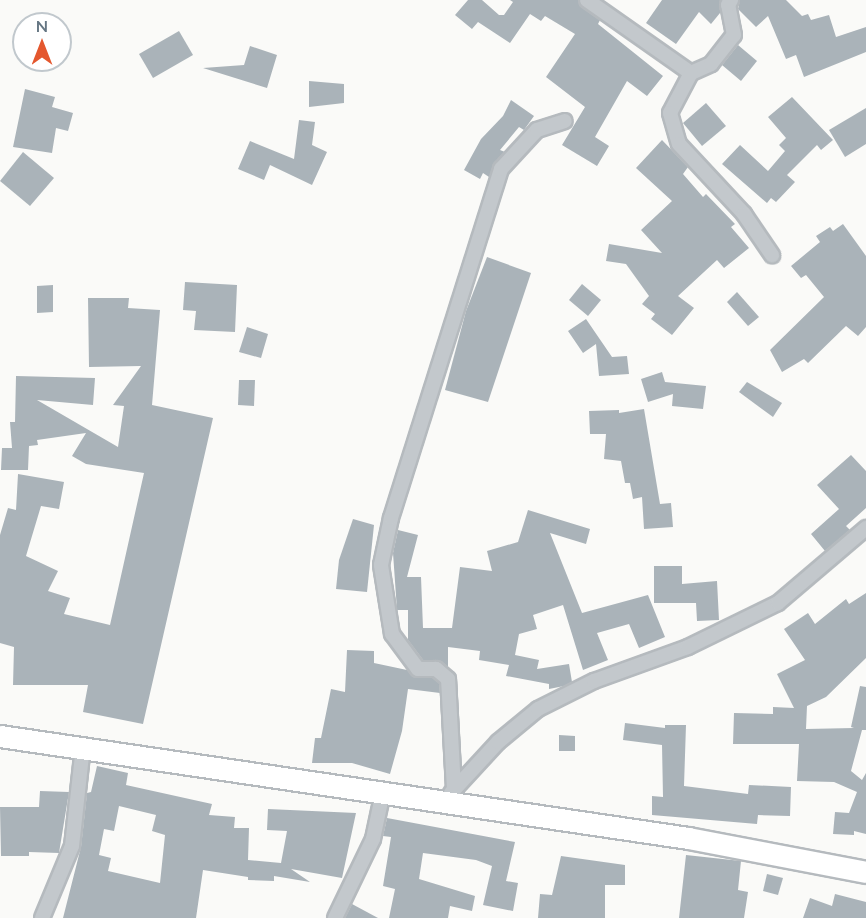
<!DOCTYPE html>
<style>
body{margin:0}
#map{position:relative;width:866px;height:918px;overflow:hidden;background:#fafaf8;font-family:Lato,sans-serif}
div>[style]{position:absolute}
.building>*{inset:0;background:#aab3b9}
.roads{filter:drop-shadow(2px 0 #b5babe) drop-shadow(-2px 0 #b5babe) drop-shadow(0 2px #b5babe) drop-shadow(0 -2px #b5babe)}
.street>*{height:14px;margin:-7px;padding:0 7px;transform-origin:7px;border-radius:7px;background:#c3c8cc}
.primary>*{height:21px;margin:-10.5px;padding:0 10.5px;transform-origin:10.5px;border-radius:10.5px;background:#fff}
span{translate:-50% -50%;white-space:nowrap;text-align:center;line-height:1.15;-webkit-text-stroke:6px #fff;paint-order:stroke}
.north{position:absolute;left:12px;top:12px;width:60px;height:60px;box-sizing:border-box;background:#fff;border:2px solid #c1c8cd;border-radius:50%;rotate:0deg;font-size:16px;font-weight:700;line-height:24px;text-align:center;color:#657683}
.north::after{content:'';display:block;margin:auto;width:21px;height:27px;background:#e4572e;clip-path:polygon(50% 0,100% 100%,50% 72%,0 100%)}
</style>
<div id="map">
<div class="building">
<i style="clip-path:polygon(468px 0,482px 0,499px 15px,504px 15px,513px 2px,510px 0,578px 0,600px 20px,598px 24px,663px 76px,647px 96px,627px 81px,595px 137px,609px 146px,597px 166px,562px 145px,585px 107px,546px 77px,575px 34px,545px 16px,541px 21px,530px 14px,510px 43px,478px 22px,472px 29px,455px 15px)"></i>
<i style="clip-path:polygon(662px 0,721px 0,720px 13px,711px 24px,699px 12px,676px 44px,646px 23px)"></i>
<i style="clip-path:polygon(740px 0,786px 0,802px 16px,808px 14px,811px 20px,829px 15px,836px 37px,866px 27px,866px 52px,804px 77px,796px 55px,786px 59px,768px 16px,756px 27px,738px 9px)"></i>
<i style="clip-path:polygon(179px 31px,193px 55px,153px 78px,139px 54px)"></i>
<i style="clip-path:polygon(738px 45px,757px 61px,741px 81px,722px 65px)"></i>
<i style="clip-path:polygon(250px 46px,277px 55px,267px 88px,203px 68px,244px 65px)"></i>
<i style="clip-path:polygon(309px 81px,344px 84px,344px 103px,309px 107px)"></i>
<i style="clip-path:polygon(25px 89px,55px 97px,52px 107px,73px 113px,68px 131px,56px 128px,52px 153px,13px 147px)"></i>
<i style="clip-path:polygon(792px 97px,833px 140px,821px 150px,817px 145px,787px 175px,795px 182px,776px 202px,771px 198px,767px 203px,722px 164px,740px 145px,768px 171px,785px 151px,779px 145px,786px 138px,768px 117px)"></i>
<i style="clip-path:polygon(511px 100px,534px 116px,524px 130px,519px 127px,500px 150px,505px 152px,489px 177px,483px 173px,480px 179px,464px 170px,481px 139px,503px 116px)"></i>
<i style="clip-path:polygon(706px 103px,726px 126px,702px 146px,683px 123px)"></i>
<i style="clip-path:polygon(866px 108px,866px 144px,845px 157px,829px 130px)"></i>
<i style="clip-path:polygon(299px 120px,315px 122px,312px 145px,327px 152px,312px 185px,270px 165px,264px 180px,238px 169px,250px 141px,294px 159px)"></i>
<i style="clip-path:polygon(662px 140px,688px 167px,683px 174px,703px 197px,706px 194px,735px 224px,731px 227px,749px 248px,724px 268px,717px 260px,678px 296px,694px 308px,672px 335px,651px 319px,655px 314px,642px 304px,649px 296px,626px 264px,606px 261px,609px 244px,662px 253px,641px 230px,672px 201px,636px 168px)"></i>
<i style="clip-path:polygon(23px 152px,54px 178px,30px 206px,0 181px)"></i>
<i style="clip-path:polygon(843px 224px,866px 256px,866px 327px,858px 336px,846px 326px,808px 363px,804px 359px,782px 372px,770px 350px,824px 297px,806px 275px,801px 278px,791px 266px,820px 242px,816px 236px,830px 227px,833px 231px)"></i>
<i style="clip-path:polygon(487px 257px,531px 273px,488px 402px,445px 390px,466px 311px)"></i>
<i style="clip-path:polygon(185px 282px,237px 285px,235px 332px,194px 330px,196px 311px,183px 310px)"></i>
<i style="clip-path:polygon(582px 284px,601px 300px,588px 316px,569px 300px)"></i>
<i style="clip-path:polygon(53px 285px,53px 312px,37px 313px,37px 286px)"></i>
<i style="clip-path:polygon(737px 292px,759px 317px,748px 326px,727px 302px)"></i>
<i style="clip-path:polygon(88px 298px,129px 298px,128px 308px,160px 310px,152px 405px,213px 418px,143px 724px,83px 712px,88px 685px,13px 685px,14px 647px,0 643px,0 535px,8px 508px,16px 510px,18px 474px,64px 482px,59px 509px,41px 506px,26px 556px,58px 571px,48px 591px,70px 598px,64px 614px,110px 625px,144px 473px,86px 464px,72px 456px,86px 433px,37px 440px,38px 445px,29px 446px,28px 470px,1px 470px,2px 448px,12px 448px,10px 422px,15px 422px,16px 376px,95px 378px,93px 405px,37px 400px,118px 447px,124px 406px,113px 405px,141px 366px,89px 367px)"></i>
<i style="clip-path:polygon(586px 319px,612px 357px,627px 356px,629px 374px,599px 376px,596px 344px,583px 353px,568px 331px)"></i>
<i style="clip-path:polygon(247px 327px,268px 334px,261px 358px,239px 352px)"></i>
<i style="clip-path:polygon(662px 372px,665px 382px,706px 386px,703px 409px,672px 406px,673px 394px,648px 402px,641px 379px)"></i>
<i style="clip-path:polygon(239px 380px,255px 380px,254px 406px,238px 405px)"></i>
<i style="clip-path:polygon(747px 382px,782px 403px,773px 417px,739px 392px)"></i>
<i style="clip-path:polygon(644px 409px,660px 504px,671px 503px,673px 527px,644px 529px,642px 497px,633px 499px,630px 483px,625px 483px,621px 461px,604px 459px,606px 434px,590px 434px,589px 411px,619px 410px,619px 413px)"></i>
<i style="clip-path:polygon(851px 455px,866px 471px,866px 508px,846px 526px,850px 530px,825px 551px,811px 534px,839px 509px,817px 485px)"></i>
<i style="clip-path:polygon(528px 510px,590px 529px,586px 544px,550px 533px,582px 613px,648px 595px,665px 637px,639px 648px,629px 624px,597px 633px,608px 660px,583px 670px,563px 605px,533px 615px,537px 629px,519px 634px,515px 655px,539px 660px,537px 669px,569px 664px,572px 682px,564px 686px,549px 689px,549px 684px,506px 676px,509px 665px,479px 660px,480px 651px,448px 647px,448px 667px,437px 660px,423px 660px,408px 640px,408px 610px,397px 610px,393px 553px,398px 530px,418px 535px,407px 577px,421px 577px,423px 628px,452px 628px,460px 567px,492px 571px,487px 551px,518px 542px)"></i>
<i style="clip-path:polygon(353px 519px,374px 525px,367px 592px,336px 589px,339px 560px)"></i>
<i style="clip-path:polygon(654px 566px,682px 566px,682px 584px,717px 581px,719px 620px,697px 621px,696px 603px,654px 603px)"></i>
<i style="clip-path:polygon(866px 593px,866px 658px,826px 697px,807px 706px,806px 729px,854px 728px,851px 727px,860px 686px,866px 687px,866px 730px,862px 730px,851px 771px,862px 780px,866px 773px,866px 834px,854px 831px,854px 835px,833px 834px,835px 812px,849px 813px,857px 792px,834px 782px,797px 781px,799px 744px,733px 744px,734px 713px,773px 714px,773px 707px,794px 708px,777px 674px,805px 660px,784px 629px,808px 613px,815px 624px,846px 599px,849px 604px)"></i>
<i style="clip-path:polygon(347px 650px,374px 651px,374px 663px,407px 670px,414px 677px,433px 678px,439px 683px,440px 693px,408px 689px,402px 731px,390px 774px,352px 763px,312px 763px,315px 738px,321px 738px,331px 689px,345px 692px)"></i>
<i style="clip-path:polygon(625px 723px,665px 728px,665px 725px,686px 725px,684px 786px,748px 794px,749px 785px,791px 787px,790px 816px,758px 815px,757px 824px,652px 815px,652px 796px,663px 797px,662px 745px,623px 740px)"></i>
<i style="clip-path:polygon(559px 735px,575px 736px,575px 751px,559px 751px)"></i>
<i style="clip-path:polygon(evenodd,97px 766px,128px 773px,126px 785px,212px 804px,209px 815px,235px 817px,234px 828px,249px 828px,248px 860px,281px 863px,287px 831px,267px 830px,268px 809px,356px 813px,342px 878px,291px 869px,310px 882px,274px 876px,274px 881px,248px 880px,248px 877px,203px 870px,196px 918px,63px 918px,81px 847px,87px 793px,91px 792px,97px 766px,119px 806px,156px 815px,152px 831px,165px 835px,160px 883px,108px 871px,111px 858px,99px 855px,104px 829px,114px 831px,119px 806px)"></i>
<i style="clip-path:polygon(40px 791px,69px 792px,59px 853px,29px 852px,29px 856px,1px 856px,0 807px,39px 807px)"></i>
<i style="clip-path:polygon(387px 818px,515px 842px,506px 881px,518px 883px,513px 911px,483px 905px,492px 866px,476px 860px,423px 853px,419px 879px,475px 896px,472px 911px,450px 906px,448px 918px,389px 918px,395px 889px,383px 886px,391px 837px,383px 836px)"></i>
<i style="clip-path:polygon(686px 855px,741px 861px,738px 890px,748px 892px,744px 918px,679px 918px)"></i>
<i style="clip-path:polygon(561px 856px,625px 865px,625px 885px,605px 885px,605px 918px,538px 918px,540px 894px,552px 895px)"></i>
<i style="clip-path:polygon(767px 874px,783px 878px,778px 895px,763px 891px)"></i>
<i style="clip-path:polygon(835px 894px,866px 902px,866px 918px,803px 918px,810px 898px,832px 906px)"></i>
<i style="clip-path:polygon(352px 904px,378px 918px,345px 918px)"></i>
</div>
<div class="roads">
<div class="street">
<i style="left:587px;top:0;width:127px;rotate:35.1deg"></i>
<i style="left:691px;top:73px;width:22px;rotate:-24deg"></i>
<i style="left:711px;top:64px;width:37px;rotate:-52deg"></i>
<i style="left:734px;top:35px;width:31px;rotate:-101deg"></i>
<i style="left:728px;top:5px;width:6px;rotate:-59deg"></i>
<i style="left:691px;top:73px;width:45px;rotate:117.7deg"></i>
<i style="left:670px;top:113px;width:32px;rotate:74deg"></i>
<i style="left:679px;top:144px;width:96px;rotate:47.1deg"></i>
<i style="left:744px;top:214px;width:50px;rotate:55.7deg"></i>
<i style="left:454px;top:789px;width:110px;rotate:-93.1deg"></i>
<i style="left:448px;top:679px;width:16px;rotate:-140deg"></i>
<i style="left:436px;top:669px;width:18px;rotate:180deg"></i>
<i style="left:418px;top:669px;width:44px;rotate:-126.6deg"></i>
<i style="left:392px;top:634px;width:70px;rotate:-99.1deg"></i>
<i style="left:381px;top:565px;width:48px;rotate:-78deg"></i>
<i style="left:391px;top:518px;width:366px;rotate:-72.5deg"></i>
<i style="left:501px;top:169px;width:53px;rotate:-47.3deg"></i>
<i style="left:537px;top:130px;width:29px;rotate:-18deg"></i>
<i style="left:451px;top:793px;width:69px;rotate:-47.3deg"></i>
<i style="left:498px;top:742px;width:52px;rotate:-39.5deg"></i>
<i style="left:538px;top:709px;width:63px;rotate:-26.6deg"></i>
<i style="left:594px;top:681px;width:100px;rotate:-19.9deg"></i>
<i style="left:688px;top:647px;width:100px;rotate:-26.1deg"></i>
<i style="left:778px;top:603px;width:116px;rotate:-40.4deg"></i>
<i style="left:42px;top:918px;width:78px;rotate:-67.4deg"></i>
<i style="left:72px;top:846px;width:100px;rotate:-83.7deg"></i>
<i style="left:335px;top:918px;width:88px;rotate:-64.3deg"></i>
<i style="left:373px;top:839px;width:48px;rotate:-78deg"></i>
</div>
<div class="primary">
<i style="left:0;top:736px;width:696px;rotate:8.43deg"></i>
<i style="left:688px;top:838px;width:181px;rotate:10.8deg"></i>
</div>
</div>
<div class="north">N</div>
</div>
